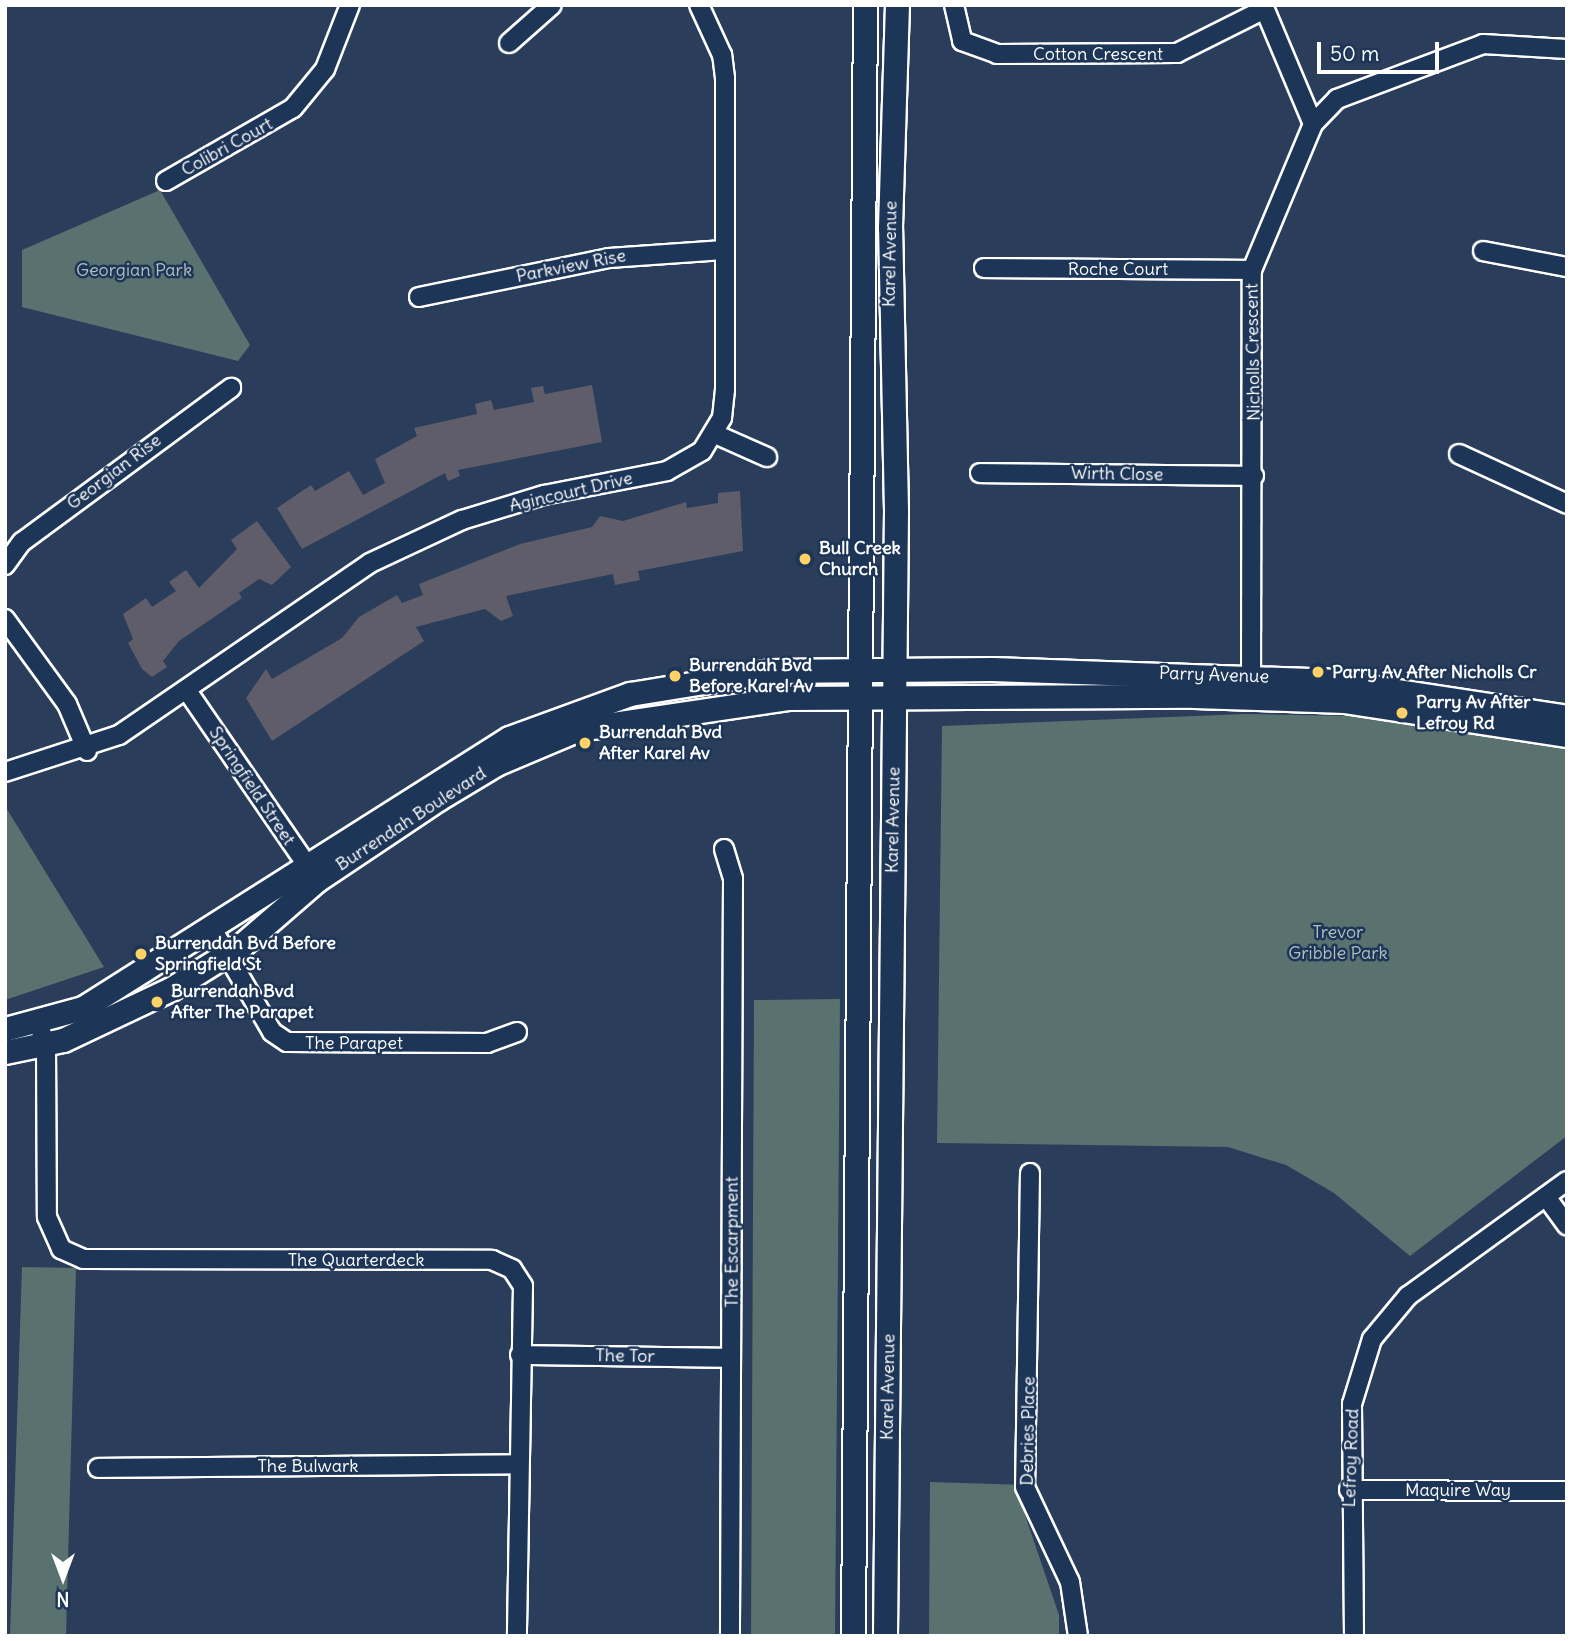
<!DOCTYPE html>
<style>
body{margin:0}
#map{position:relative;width:1572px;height:1641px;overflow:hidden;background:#2a3d5b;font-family:Delius,sans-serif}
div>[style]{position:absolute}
.green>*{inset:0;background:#59726f}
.building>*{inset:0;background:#5f5d6a}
.roads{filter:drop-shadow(2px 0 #fff) drop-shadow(-2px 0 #fff) drop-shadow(0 2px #fff) drop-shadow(0 -2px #fff)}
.minor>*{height:18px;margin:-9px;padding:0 9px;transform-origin:9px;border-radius:9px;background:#1d3557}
.major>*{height:23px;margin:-11.5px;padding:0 11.5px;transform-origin:11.5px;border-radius:11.5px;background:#1d3557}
.dots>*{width:19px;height:19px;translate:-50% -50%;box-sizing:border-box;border:4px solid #1d3557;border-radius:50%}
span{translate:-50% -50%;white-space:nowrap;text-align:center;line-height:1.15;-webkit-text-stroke:5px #1d3557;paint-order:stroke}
.street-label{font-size:18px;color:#fff}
.park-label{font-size:18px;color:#b4c0be}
.poi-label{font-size:18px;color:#fff;font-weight:700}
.left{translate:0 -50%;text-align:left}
.frame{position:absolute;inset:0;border:7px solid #fff;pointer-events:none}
.north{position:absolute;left:28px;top:1543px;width:70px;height:70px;-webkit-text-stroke:5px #1d3557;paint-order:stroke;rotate:180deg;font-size:19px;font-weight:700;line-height:28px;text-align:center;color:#fff}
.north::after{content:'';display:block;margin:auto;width:24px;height:32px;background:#fff;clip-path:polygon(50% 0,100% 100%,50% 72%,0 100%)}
.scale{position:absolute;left:1317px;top:42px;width:122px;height:32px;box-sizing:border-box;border:4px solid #fff;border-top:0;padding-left:9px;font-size:21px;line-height:24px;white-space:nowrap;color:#fff;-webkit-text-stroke:5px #1d3557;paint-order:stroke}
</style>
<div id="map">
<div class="green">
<i style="clip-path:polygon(160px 190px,250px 345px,238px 361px,22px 307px,22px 250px)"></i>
<i style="clip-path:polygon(1246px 714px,1352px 716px,1567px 746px,1567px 1136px,1410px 1256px,1334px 1193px,1286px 1165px,1228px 1147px,937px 1143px,942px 726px)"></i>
<i style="clip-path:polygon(5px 806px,104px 967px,5px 1000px)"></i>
<i style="clip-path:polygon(840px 999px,835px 1636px,751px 1636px,754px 1000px)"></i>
<i style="clip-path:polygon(22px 1267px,76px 1268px,66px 1636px,10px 1636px)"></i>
<i style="clip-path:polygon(930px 1482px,1025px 1485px,1024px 1512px,1059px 1615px,1059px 1636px,929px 1636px)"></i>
</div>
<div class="building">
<i style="clip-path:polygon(592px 385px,602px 442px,458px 470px,460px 476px,448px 481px,445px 473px,302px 549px,277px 508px,311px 485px,315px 491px,349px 471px,363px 495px,385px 483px,375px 459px,417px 436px,414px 428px,477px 414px,475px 404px,491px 400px,494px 410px,534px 402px,531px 388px,543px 386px,545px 394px)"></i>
<i style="clip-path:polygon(740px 491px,743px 551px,638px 571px,640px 580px,615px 585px,613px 574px,506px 596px,513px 616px,501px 621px,485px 609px,416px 627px,424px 641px,272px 741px,246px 698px,266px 669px,272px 679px,342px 638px,359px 617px,397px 595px,402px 603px,423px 595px,419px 584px,520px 544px,592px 527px,600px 516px,623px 521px,686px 502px,687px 508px,718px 503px,718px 493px)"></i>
<i style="clip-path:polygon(257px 521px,291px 567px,272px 585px,259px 579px,239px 593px,242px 598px,179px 641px,163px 661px,167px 667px,152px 677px,142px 669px,128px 643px,133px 639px,123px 614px,146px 598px,152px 607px,176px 591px,169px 582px,186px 570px,199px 588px,237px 549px,231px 540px)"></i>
</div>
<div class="roads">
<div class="minor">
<i style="left:954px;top:5px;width:37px;rotate:77deg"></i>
<i style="left:962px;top:41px;width:37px;rotate:20deg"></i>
<i style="left:997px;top:54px;width:180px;rotate:-0.3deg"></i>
<i style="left:1177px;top:53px;width:96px;rotate:-26.6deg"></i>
<i style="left:1263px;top:5px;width:129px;rotate:67.2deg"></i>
<i style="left:509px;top:43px;width:57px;rotate:-41.5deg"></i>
<i style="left:166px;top:181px;width:146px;rotate:-29.9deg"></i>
<i style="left:293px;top:108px;width:50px;rotate:-50.6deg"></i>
<i style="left:325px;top:69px;width:69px;rotate:-68.7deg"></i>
<i style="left:1483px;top:251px;width:86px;rotate:10.8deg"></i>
<i style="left:984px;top:268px;width:268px;rotate:0.4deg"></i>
<i style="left:419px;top:297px;width:194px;rotate:-11.6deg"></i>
<i style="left:609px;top:258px;width:115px;rotate:-4deg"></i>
<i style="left:715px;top:434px;width:57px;rotate:23.9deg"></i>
<i style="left:1459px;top:454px;width:119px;rotate:24.8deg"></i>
<i style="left:980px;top:473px;width:274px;rotate:0.6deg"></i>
<i style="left:5px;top:565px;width:29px;rotate:-54deg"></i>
<i style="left:22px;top:542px;width:260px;rotate:-36.4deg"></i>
<i style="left:5px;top:619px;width:105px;rotate:53.9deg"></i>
<i style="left:67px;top:704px;width:51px;rotate:66.9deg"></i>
<i style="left:1251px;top:691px;width:421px;rotate:-89.9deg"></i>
<i style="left:1252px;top:270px;width:158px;rotate:-67.3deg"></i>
<i style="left:1313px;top:124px;width:35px;rotate:-46deg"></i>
<i style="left:1337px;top:99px;width:156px;rotate:-20.6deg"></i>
<i style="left:1483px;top:44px;width:84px;rotate:3.4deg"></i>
<i style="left:188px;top:692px;width:221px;rotate:55.5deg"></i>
<i style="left:5px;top:772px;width:120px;rotate:-18deg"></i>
<i style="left:119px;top:735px;width:304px;rotate:-34.4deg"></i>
<i style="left:370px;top:563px;width:102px;rotate:-25.1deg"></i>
<i style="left:462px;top:520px;width:86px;rotate:-17deg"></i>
<i style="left:544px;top:495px;width:125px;rotate:-11deg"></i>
<i style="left:667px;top:471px;width:40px;rotate:-29.7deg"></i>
<i style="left:702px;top:451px;width:39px;rotate:-59deg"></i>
<i style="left:722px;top:418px;width:28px;rotate:-84deg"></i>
<i style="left:725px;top:390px;width:312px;rotate:-90deg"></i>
<i style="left:725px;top:78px;width:23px;rotate:-97deg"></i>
<i style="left:722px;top:55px;width:55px;rotate:-114.7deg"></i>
<i style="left:724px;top:849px;width:31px;rotate:73deg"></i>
<i style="left:733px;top:879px;width:757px;rotate:90.23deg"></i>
<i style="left:211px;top:927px;width:121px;rotate:59.8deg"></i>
<i style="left:272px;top:1032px;width:18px;rotate:34deg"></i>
<i style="left:287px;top:1042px;width:200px;rotate:0.3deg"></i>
<i style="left:487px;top:1043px;width:32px;rotate:-20deg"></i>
<i style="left:38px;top:1023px;width:23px;rotate:70deg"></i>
<i style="left:46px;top:1045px;width:172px;rotate:89.7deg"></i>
<i style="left:47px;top:1217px;width:35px;rotate:66deg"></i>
<i style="left:61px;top:1249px;width:24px;rotate:24deg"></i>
<i style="left:83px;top:1259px;width:409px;rotate:0.1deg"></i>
<i style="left:492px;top:1260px;width:22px;rotate:24deg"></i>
<i style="left:512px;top:1269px;width:20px;rotate:57deg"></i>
<i style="left:523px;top:1286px;width:350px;rotate:91deg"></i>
<i style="left:1030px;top:1173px;width:314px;rotate:90.9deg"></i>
<i style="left:1025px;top:1487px;width:105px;rotate:64.7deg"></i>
<i style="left:1070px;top:1582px;width:55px;rotate:81.6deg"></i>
<i style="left:1547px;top:1198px;width:34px;rotate:54deg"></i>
<i style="left:520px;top:1355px;width:211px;rotate:0.8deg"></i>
<i style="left:98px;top:1468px;width:420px;rotate:-0.5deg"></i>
<i style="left:1349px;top:1490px;width:218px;rotate:0.3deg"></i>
<i style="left:1354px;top:1636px;width:232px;rotate:-90.5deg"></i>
<i style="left:1352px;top:1404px;width:68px;rotate:-72.9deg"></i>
<i style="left:1372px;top:1339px;width:56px;rotate:-50.1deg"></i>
<i style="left:1408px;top:1296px;width:196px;rotate:-35.9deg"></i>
</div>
<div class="major">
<i style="left:5px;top:1029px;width:81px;rotate:-15.1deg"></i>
<i style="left:83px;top:1008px;width:504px;rotate:-32.37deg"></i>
<i style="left:509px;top:738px;width:129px;rotate:-20deg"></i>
<i style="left:630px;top:694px;width:142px;rotate:-9.3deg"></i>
<i style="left:770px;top:671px;width:222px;rotate:-0.5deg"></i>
<i style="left:992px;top:669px;width:340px;rotate:2deg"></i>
<i style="left:1332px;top:681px;width:238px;rotate:8.7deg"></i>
<i style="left:5px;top:1052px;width:59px;rotate:-11.7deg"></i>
<i style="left:63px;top:1040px;width:119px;rotate:-25.3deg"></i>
<i style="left:171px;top:989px;width:85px;rotate:-32deg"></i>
<i style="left:243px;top:944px;width:98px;rotate:-40.9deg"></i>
<i style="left:317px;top:880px;width:146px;rotate:-33.8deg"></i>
<i style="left:438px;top:799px;width:68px;rotate:-31.1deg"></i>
<i style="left:496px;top:764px;width:90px;rotate:-22.9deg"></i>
<i style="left:579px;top:729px;width:211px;rotate:-8.4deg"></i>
<i style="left:788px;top:698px;width:406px;rotate:-0.3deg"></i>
<i style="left:1194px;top:696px;width:151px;rotate:1.9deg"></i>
<i style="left:1345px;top:701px;width:225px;rotate:8.7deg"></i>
<i style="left:853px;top:1636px;width:1631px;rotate:-89.58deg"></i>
<i style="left:885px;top:1636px;width:1126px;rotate:-89.44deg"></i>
<i style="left:896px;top:510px;width:283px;rotate:-91.2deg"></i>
<i style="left:890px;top:227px;width:222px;rotate:-88.2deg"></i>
</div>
</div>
<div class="dots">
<i style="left:805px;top:559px;background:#ffd166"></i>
<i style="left:1318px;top:672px;background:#ffd166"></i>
<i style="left:675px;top:676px;background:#ffd166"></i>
<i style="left:1402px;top:713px;background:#ffd166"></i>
<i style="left:585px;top:743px;background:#ffd166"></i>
<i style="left:141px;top:954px;background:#ffd166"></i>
<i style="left:157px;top:1002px;background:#ffd166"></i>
</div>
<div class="street-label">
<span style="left:1098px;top:54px">Cotton Crescent</span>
<span style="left:227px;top:147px;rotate:-29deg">Colibri Court</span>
<span style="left:890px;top:254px;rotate:-89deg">Karel Avenue</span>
<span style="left:571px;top:266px;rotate:-11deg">Parkview Rise</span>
<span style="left:1118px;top:269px">Roche Court</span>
<span style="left:1253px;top:352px;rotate:-91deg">Nicholls Crescent</span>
<span style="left:114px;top:472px;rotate:-37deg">Georgian Rise</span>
<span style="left:1117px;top:474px;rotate:1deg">Wirth Close</span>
<span style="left:571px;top:492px;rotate:-13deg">Agincourt Drive</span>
<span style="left:1214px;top:675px;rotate:2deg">Parry Avenue</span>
<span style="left:252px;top:786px;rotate:56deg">Springfield Street</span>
<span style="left:411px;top:819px;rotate:-33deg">Burrendah Boulevard</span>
<span style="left:893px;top:820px;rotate:-89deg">Karel Avenue</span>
<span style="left:354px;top:1043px">The Parapet</span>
<span style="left:732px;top:1242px;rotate:-90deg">The Escarpment</span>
<span style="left:356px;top:1260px">The Quarterdeck</span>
<span style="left:625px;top:1356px;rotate:1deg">The Tor</span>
<span style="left:888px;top:1387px;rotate:-89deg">Karel Avenue</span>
<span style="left:1028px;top:1431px;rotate:-89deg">Debries Place</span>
<span style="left:1351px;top:1458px;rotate:-88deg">Lefroy Road</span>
<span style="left:308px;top:1466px">The Bulwark</span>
<span style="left:1458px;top:1490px">Maquire Way</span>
</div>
<div class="park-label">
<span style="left:134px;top:270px">Georgian Park</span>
<span style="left:1338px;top:943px">Trevor<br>Gribble Park</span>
</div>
<div class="poi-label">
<span class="left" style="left:819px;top:559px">Bull Creek<br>Church</span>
<span class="left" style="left:689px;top:676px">Burrendah Bvd<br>Before Karel Av</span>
<span class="left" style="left:1332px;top:672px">Parry Av After Nicholls Cr</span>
<span class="left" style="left:1416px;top:713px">Parry Av After<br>Lefroy Rd</span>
<span class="left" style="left:599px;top:743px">Burrendah Bvd<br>After Karel Av</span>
<span class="left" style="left:155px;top:954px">Burrendah Bvd Before<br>Springfield St</span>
<span class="left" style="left:171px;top:1002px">Burrendah Bvd<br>After The Parapet</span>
</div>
<div class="frame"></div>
<div class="north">N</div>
<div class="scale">50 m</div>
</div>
